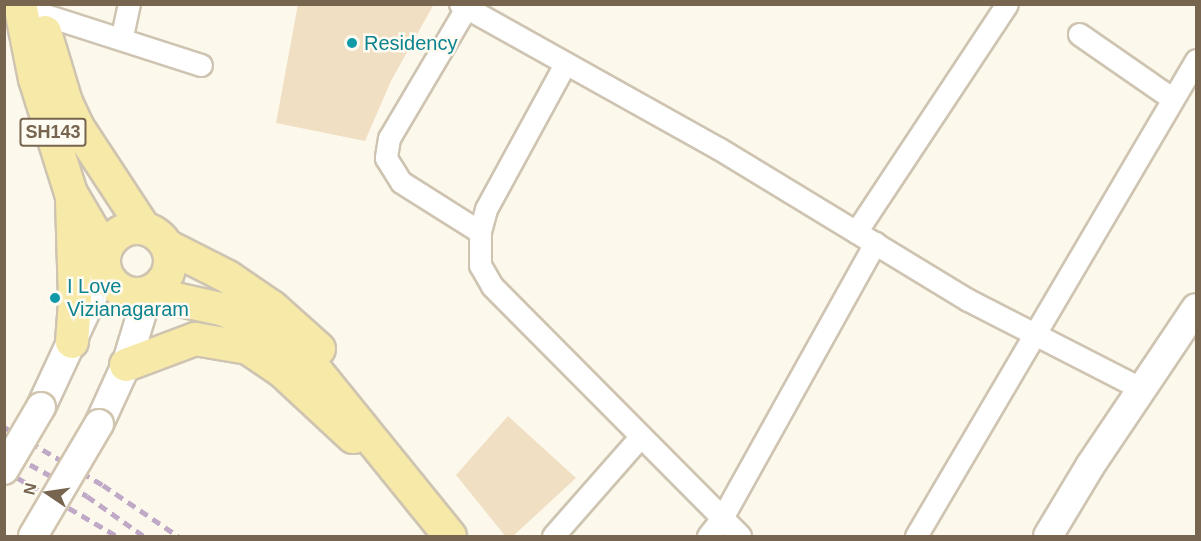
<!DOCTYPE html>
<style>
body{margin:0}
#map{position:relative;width:1201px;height:541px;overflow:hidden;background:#fcf9ec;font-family:Helvetica,sans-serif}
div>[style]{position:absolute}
.building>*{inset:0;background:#f1dfc4}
.roads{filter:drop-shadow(2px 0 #cec4b1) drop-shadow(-2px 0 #cec4b1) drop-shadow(0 2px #cec4b1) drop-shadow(0 -2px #cec4b1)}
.street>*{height:21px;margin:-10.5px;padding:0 10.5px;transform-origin:10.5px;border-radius:10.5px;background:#fff}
.secondary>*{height:28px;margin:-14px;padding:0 14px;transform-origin:14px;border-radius:14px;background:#fff}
.primary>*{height:32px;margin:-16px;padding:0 16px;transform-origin:16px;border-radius:16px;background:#f7e9a8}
.primary>.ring{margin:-16px;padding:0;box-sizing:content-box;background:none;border:32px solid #f7e9a8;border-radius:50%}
.rail>*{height:4.5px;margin-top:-2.25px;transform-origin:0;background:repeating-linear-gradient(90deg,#bfa9c7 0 9px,transparent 0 15px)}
.bridges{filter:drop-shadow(2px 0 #d1c5af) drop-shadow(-2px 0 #d1c5af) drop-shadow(0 2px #d1c5af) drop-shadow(0 -2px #d1c5af)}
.secondary-bridge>*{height:28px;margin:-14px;padding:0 14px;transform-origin:14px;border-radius:14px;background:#fff}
.dots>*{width:16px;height:16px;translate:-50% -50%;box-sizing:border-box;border:3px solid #fefcf2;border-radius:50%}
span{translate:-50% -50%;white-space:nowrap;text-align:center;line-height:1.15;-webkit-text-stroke:5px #fefcf2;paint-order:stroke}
.shield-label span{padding:2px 4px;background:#fefcf2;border:2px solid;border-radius:4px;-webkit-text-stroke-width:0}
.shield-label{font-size:18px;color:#77654f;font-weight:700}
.culture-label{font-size:20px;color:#0d838f}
.left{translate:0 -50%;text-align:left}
.frame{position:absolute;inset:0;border:6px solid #77654f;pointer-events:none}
.north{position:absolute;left:18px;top:463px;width:60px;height:60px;-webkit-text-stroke:4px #fefcf2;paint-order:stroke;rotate:283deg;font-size:16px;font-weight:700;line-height:24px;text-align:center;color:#77654f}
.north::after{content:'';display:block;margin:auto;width:21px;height:27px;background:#77654f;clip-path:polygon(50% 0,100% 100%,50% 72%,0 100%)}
</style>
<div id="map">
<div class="building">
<i style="clip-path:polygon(298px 4px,434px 4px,391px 81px,365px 141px,276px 123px)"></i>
<i style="clip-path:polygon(508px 416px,576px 478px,512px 537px,506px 537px,456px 475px)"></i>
</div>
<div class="roads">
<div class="street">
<i style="left:460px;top:4px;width:295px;rotate:29.2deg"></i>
<i style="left:718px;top:148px;width:293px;rotate:31.3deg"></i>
<i style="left:968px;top:300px;width:195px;rotate:27.1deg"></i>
<i style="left:466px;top:8px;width:151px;rotate:120.6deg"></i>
<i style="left:389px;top:138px;width:20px;rotate:99deg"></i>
<i style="left:386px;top:158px;width:28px;rotate:58deg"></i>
<i style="left:401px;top:182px;width:93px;rotate:32.3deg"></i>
<i style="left:39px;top:13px;width:170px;rotate:17.8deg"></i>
<i style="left:1079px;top:34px;width:114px;rotate:34.7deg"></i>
<i style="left:122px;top:36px;width:33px;rotate:-78deg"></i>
<i style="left:565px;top:64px;width:165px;rotate:118.6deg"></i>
<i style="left:486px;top:209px;width:24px;rotate:105deg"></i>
<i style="left:480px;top:232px;width:33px;rotate:90deg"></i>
<i style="left:480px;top:265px;width:24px;rotate:60deg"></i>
<i style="left:492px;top:286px;width:352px;rotate:45.2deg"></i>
<i style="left:856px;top:232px;width:273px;rotate:-56.5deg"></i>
<i style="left:553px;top:536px;width:133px;rotate:-48.7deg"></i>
<i style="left:708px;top:536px;width:23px;rotate:-52deg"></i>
<i style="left:722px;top:518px;width:315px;rotate:-60.9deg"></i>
<i style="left:916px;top:536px;width:552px;rotate:-59.53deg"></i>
</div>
<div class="secondary">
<i style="left:41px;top:407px;width:151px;rotate:-65deg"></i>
<i style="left:99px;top:424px;width:65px;rotate:-65.4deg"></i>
<i style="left:126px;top:365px;width:75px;rotate:-73deg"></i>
<i style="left:1048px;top:536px;width:82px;rotate:-59deg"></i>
<i style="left:1090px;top:466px;width:190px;rotate:-56.1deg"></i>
</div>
<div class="primary">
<i style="left:20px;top:4px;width:76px;rotate:78.7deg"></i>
<i style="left:35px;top:79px;width:120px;rotate:72.5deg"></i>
<i style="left:71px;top:193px;width:67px;rotate:59.6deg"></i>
<i style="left:45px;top:32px;width:73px;rotate:73.3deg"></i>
<i style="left:66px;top:102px;width:26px;rotate:65deg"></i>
<i style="left:77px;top:126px;width:122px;rotate:56.7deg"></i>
<i style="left:72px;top:199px;width:103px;rotate:88.3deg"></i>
<i style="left:75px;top:302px;width:40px;rotate:94.3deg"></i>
<i class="ring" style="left:104px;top:228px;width:34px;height:34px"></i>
<i style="left:167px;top:246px;width:68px;rotate:26.9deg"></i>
<i style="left:228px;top:277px;width:53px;rotate:34.3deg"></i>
<i style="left:272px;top:307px;width:63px;rotate:41.8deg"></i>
<i style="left:148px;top:293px;width:75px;rotate:12.4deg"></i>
<i style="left:221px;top:309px;width:38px;rotate:22deg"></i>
<i style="left:256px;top:323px;width:66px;rotate:36.3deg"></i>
<i style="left:309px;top:362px;width:224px;rotate:51deg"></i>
<i style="left:126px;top:365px;width:74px;rotate:-20.6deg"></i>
<i style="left:195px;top:339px;width:54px;rotate:9.6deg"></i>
<i style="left:248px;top:348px;width:41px;rotate:34.1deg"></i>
<i style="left:282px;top:371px;width:97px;rotate:42.9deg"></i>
</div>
</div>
<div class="rail">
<i style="left:4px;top:427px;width:115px;rotate:30.4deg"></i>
<i style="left:103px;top:485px;width:91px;rotate:34.2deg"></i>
<i style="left:4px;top:450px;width:95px;rotate:29deg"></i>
<i style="left:87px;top:496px;width:70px;rotate:35.1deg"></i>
<i style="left:4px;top:470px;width:131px;rotate:30.3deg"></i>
</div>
<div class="bridges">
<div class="secondary-bridge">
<i style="left:4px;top:470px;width:73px;rotate:-59.6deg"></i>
<i style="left:33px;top:536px;width:130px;rotate:-59.5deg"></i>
</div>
</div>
<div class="dots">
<i style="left:352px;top:43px;background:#0f9aa8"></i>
<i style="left:55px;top:298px;background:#0f9aa8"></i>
</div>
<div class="shield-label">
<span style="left:53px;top:132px">SH143</span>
</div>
<div class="culture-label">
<span class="left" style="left:364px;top:43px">Residency</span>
<span class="left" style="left:67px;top:298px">I Love<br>Vizianagaram</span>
</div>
<div class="frame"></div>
<div class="north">N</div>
</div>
